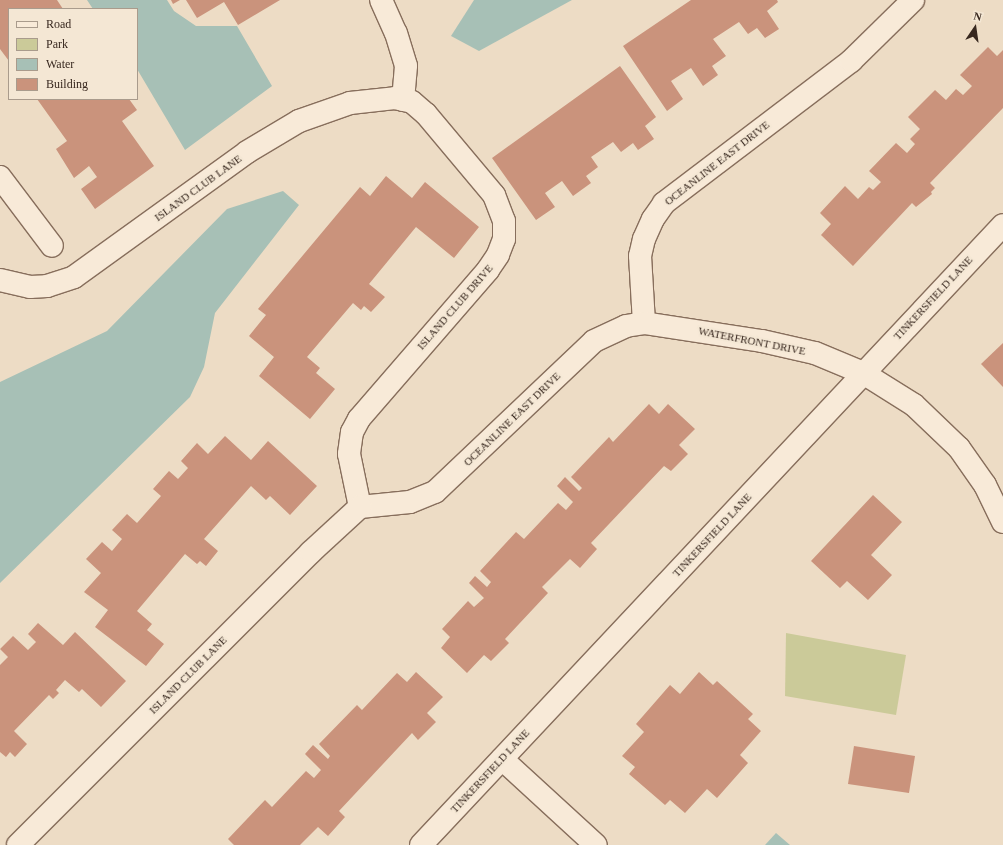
<!DOCTYPE html>
<style>
body{margin:0}
#map{position:relative;width:1003px;height:845px;overflow:hidden;background:#eddcc5;font-family:Georgia,serif}
div>[style]{position:absolute}
.green>*{inset:0;background:#cbca99}
.water>*{inset:0;background:#a7c0b6}
.building>*{inset:0;background:#ca937c}
.roads{filter:drop-shadow(1px 0 #876e5c) drop-shadow(-1px 0 #876e5c) drop-shadow(0 1px #876e5c) drop-shadow(0 -1px #876e5c)}
.minor>*{height:22px;margin:-11px;padding:0 11px;transform-origin:11px;border-radius:11px;background:#f8ead8}
span{translate:-50% -50%;white-space:nowrap;text-align:center;line-height:1.15;-webkit-text-stroke:3.5px #f4e7d4;paint-order:stroke}
.street-label{font-size:11px;color:#38281f}
.legend{position:absolute;left:8px;top:8px;width:130px;height:92px;box-sizing:border-box;background:#f4e7d4;border:1px solid #a99b8c;margin:0;padding:5px 7px;list-style:none;font-size:12px;color:#38281f}
.legend li{display:flex;align-items:center;gap:8px;height:20px}
.legend b{width:20px;border:1px solid #a99b8c}
.north{position:absolute;left:955px;top:8px;width:40px;height:40px;-webkit-text-stroke:3px #f4e7d4;paint-order:stroke;rotate:13deg;font-size:11px;font-weight:700;line-height:16px;text-align:center;color:#38281f}
.north::after{content:'';display:block;margin:auto;width:14px;height:18px;background:#38281f;clip-path:polygon(50% 0,100% 100%,50% 72%,0 100%)}
</style>
<div id="map">
<div class="green">
<i style="clip-path:polygon(786px 633px,906px 655px,896px 715px,785px 696px)"></i>
</div>
<div class="water">
<i style="clip-path:polygon(87px 0,167px 0,174px 11px,196px 26px,237px 26px,272px 86px,185px 150px,137px 69px,137px 9px,93px 9px)"></i>
<i style="clip-path:polygon(474px 0,572px 0,479px 51px,451px 36px)"></i>
<i style="clip-path:polygon(283px 191px,299px 205px,215px 313px,204px 367px,190px 397px,0 583px,0 382px,107px 331px,227px 209px)"></i>
<i style="clip-path:polygon(776px 833px,790px 845px,765px 845px)"></i>
</div>
<div class="building">
<i style="clip-path:polygon(0 0,57px 0,63px 9px,9px 9px,9px 61px,0 49px)"></i>
<i style="clip-path:polygon(171px 0,180px 0,173px 4px)"></i>
<i style="clip-path:polygon(186px 0,280px 0,238px 25px,224px 2px,197px 18px)"></i>
<i style="clip-path:polygon(691px 0,777px 0,778px 2px,767px 11px,779px 29px,765px 38px,757px 28px,748px 34px,739px 22px,713px 39px,726px 56px,712px 66px,718px 75px,703px 86px,691px 68px,671px 81px,683px 99px,667px 111px,623px 46px)"></i>
<i style="clip-path:polygon(988px 47px,997px 56px,1003px 50px,1003px 108px,930px 183px,935px 188px,931px 192px,932px 194px,916px 207px,912px 203px,853px 266px,821px 235px,831px 224px,820px 213px,845px 186px,858px 199px,869px 187px,873px 190px,881px 182px,869px 171px,896px 143px,907px 153px,915px 144px,910px 139px,920px 129px,908px 117px,935px 90px,946px 100px,956px 89px,963px 95px,972px 86px,960px 75px)"></i>
<i style="clip-path:polygon(620px 66px,656px 117px,645px 126px,654px 139px,638px 150px,633px 143px,621px 152px,613px 142px,591px 157px,598px 167px,586px 176px,591px 183px,573px 196px,562px 181px,545px 193px,555px 207px,536px 220px,492px 158px)"></i>
<i style="clip-path:polygon(37px 99px,129px 99px,137px 110px,122px 121px,154px 166px,95px 209px,81px 189px,97px 177px,89px 166px,74px 178px,56px 149px,67px 141px)"></i>
<i style="clip-path:polygon(386px 176px,412px 198px,425px 182px,479px 227px,454px 258px,416px 227px,369px 284px,385px 297px,371px 312px,364px 306px,361px 310px,353px 303px,307px 357px,320px 368px,316px 373px,335px 389px,310px 419px,259px 376px,274px 357px,249px 336px,266px 315px,258px 309px,360px 187px,370px 196px)"></i>
<i style="clip-path:polygon(1003px 343px,1003px 387px,981px 364px)"></i>
<i style="clip-path:polygon(649px 404px,659px 414px,668px 404px,695px 429px,679px 445px,688px 454px,671px 471px,664px 466px,591px 543px,597px 549px,580px 568px,570px 559px,542px 587px,548px 593px,505px 639px,509px 643px,491px 661px,484px 655px,467px 673px,441px 648px,450px 637px,442px 629px,468px 601px,474px 607px,484px 598px,469px 583px,475px 576px,487px 587px,491px 582px,480px 571px,516px 532px,524px 539px,558px 503px,566px 510px,573px 502px,557px 486px,565px 477px,579px 491px,582px 488px,571px 477px,609px 437px,613px 442px)"></i>
<i style="clip-path:polygon(225px 436px,251px 460px,268px 441px,317px 486px,290px 515px,270px 496px,266px 500px,251px 486px,204px 539px,218px 551px,206px 566px,200px 561px,197px 564px,185px 554px,137px 611px,152px 624px,147px 630px,164px 644px,146px 666px,95px 627px,108px 610px,84px 592px,101px 573px,86px 559px,102px 542px,112px 551px,122px 539px,112px 530px,127px 514px,137px 523px,161px 496px,153px 489px,169px 471px,178px 479px,188px 468px,181px 461px,197px 443px,208px 454px)"></i>
<i style="clip-path:polygon(873px 495px,902px 522px,871px 555px,892px 575px,868px 600px,847px 581px,840px 588px,811px 561px)"></i>
<i style="clip-path:polygon(38px 623px,63px 645px,75px 632px,126px 681px,101px 707px,82px 689px,79px 692px,65px 680px,56px 690px,59px 693px,53px 699px,49px 695px,14px 731px,27px 744px,15px 757px,10px 752px,6px 757px,0 752px,0 665px,8px 657px,0 649px,13px 636px,28px 650px,36px 642px,28px 634px)"></i>
<i style="clip-path:polygon(416px 672px,443px 697px,427px 713px,436px 722px,418px 740px,412px 733px,339px 811px,345px 817px,328px 836px,318px 827px,300px 845px,234px 845px,228px 839px,265px 800px,272px 807px,306px 771px,314px 778px,321px 770px,305px 754px,313px 745px,328px 759px,330px 756px,319px 744px,357px 705px,362px 710px,397px 673px,407px 682px)"></i>
<i style="clip-path:polygon(699px 672px,713px 685px,717px 681px,753px 714px,748px 719px,761px 731px,740px 755px,748px 763px,717px 798px,707px 789px,685px 813px,670px 800px,665px 805px,629px 774px,635px 767px,622px 756px,644px 732px,636px 724px,670px 685px,680px 694px)"></i>
<i style="clip-path:polygon(854px 746px,915px 756px,909px 793px,848px 784px)"></i>
</div>
<div class="roads">
<div class="minor">
<i style="left:381px;top:0;width:36px;rotate:66deg"></i>
<i style="left:396px;top:33px;width:34px;rotate:73deg"></i>
<i style="left:406px;top:66px;width:34px;rotate:95deg"></i>
<i style="left:0;top:177px;width:86px;rotate:53deg"></i>
<i style="left:0;top:280px;width:31px;rotate:13deg"></i>
<i style="left:30px;top:287px;width:17px;rotate:-3deg"></i>
<i style="left:47px;top:286px;width:28px;rotate:-18deg"></i>
<i style="left:74px;top:277px;width:213px;rotate:-35.8deg"></i>
<i style="left:247px;top:152px;width:61px;rotate:-30.8deg"></i>
<i style="left:299px;top:121px;width:54px;rotate:-19.4deg"></i>
<i style="left:350px;top:103px;width:45px;rotate:-6.3deg"></i>
<i style="left:395px;top:98px;width:17px;rotate:13deg"></i>
<i style="left:412px;top:102px;width:18px;rotate:41deg"></i>
<i style="left:426px;top:114px;width:106px;rotate:50deg"></i>
<i style="left:494px;top:195px;width:28px;rotate:69deg"></i>
<i style="left:504px;top:221px;width:18px;rotate:90deg"></i>
<i style="left:504px;top:239px;width:17px;rotate:111deg"></i>
<i style="left:498px;top:255px;width:18px;rotate:124deg"></i>
<i style="left:488px;top:270px;width:197px;rotate:130.9deg"></i>
<i style="left:359px;top:419px;width:15px;rotate:118deg"></i>
<i style="left:352px;top:432px;width:22px;rotate:98deg"></i>
<i style="left:349px;top:454px;width:54px;rotate:78.3deg"></i>
<i style="left:644px;top:323px;width:67px;rotate:-93.4deg"></i>
<i style="left:640px;top:256px;width:17px;rotate:-77deg"></i>
<i style="left:644px;top:239px;width:22px;rotate:-66deg"></i>
<i style="left:653px;top:219px;width:19px;rotate:-55deg"></i>
<i style="left:664px;top:203px;width:235px;rotate:-37.2deg"></i>
<i style="left:851px;top:61px;width:87px;rotate:-44.5deg"></i>
<i style="left:644px;top:323px;width:119px;rotate:8.7deg"></i>
<i style="left:762px;top:341px;width:54px;rotate:12.8deg"></i>
<i style="left:815px;top:353px;width:52px;rotate:22.6deg"></i>
<i style="left:863px;top:373px;width:60px;rotate:32.1deg"></i>
<i style="left:914px;top:405px;width:62px;rotate:43.7deg"></i>
<i style="left:959px;top:448px;width:45px;rotate:54.9deg"></i>
<i style="left:985px;top:485px;width:41px;rotate:64.1deg"></i>
<i style="left:360px;top:507px;width:50px;rotate:-5.7deg"></i>
<i style="left:410px;top:502px;width:27px;rotate:-22deg"></i>
<i style="left:435px;top:492px;width:219px;rotate:-43.5deg"></i>
<i style="left:594px;top:341px;width:35px;rotate:-25deg"></i>
<i style="left:626px;top:326px;width:18px;rotate:-9deg"></i>
<i style="left:502px;top:759px;width:127px;rotate:42.5deg"></i>
<i style="left:18px;top:845px;width:414px;rotate:-45deg"></i>
<i style="left:311px;top:552px;width:67px;rotate:-42.6deg"></i>
<i style="left:421px;top:845px;width:850px;rotate:-46.81deg"></i>
</div>
</div>
<div class="street-label">
<span style="left:717px;top:163px;rotate:-38deg">OCEANLINE EAST DRIVE</span>
<span style="left:198px;top:188px;rotate:-36deg">ISLAND CLUB LANE</span>
<span style="left:933px;top:298px;rotate:-47deg">TINKERSFIELD LANE</span>
<span style="left:455px;top:307px;rotate:-49deg">ISLAND CLUB DRIVE</span>
<span style="left:752px;top:341px;rotate:11deg">WATERFRONT DRIVE</span>
<span style="left:512px;top:419px;rotate:-44deg">OCEANLINE EAST DRIVE</span>
<span style="left:712px;top:535px;rotate:-47deg">TINKERSFIELD LANE</span>
<span style="left:188px;top:675px;rotate:-45deg">ISLAND CLUB LANE</span>
<span style="left:490px;top:771px;rotate:-47deg">TINKERSFIELD LANE</span>
</div>
<ul class="legend">
<li><b style="height:5px;background:#f8ead8"></b>Road</li>
<li><b style="height:11px;background:#cbca99"></b>Park</li>
<li><b style="height:11px;background:#a7c0b6"></b>Water</li>
<li><b style="height:11px;background:#ca937c"></b>Building</li>
</ul>
<div class="north">N</div>
</div>
